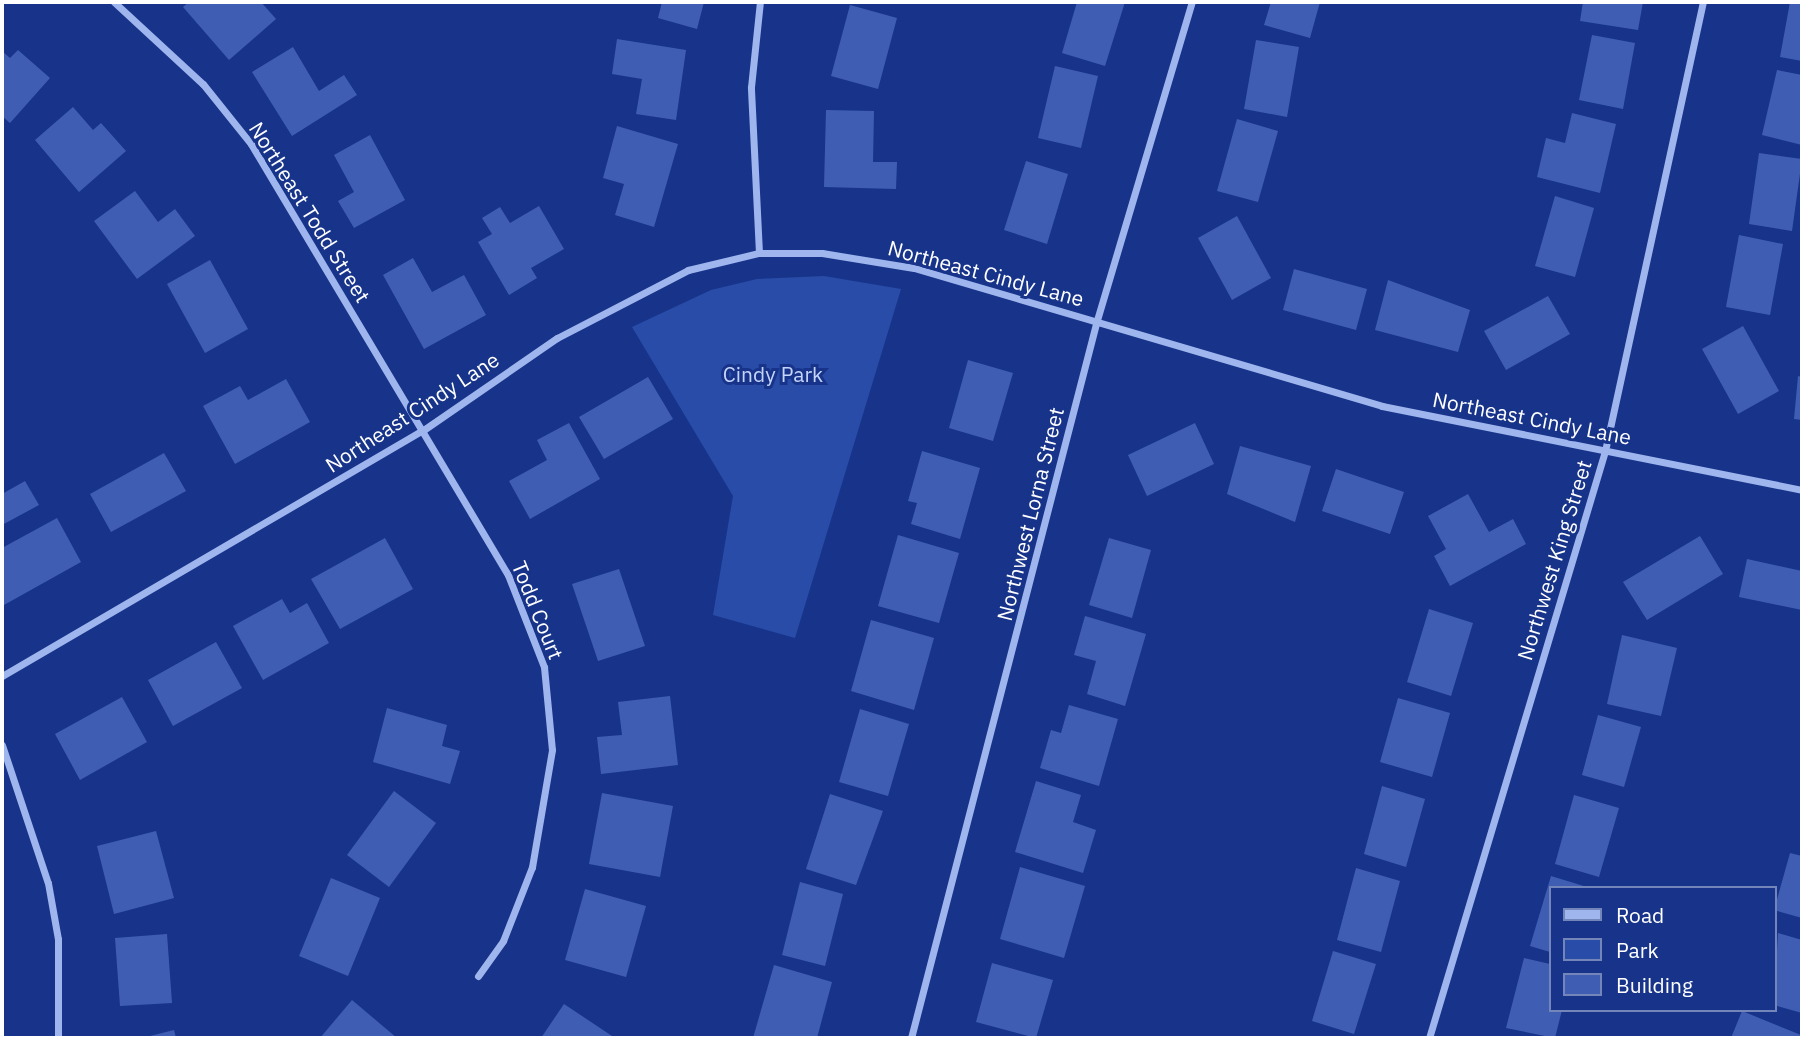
<!DOCTYPE html>
<style>
body{margin:0}
#map{position:relative;width:1804px;height:1040px;overflow:hidden;background:#17348a;font-family:"IBM Plex Sans",sans-serif}
div>[style]{position:absolute}
.green>*{inset:0;background:#294ca8}
.building>*{inset:0;background:#3f5eb3}
.minor>*{height:7px;margin:-3.5px;padding:0 3.5px;transform-origin:3.5px;border-radius:3.5px;background:#9fb5ee}
span{translate:-50% -50%;white-space:nowrap;text-align:center;line-height:1.15;-webkit-text-stroke:6px #17348a;paint-order:stroke}
.street-label{font-size:21px;color:#fff}
.park-label{font-size:21px;color:#c5d4fa}
.frame{position:absolute;inset:0;border:4px solid #fff;pointer-events:none}
.legend{position:absolute;left:1549px;top:886px;width:228px;height:126px;box-sizing:border-box;background:#17348a;border:2px solid #7485b9;margin:0;padding:9px 12px;list-style:none;font-size:21px;color:#fff}
.legend li{display:flex;align-items:center;gap:14px;height:35px}
.legend b{width:35px;border:2px solid #7485b9}
</style>
<div id="map">
<div class="green">
<i style="clip-path:polygon(824px 276px,901px 289px,795px 638px,713px 615px,733px 496px,632px 327px,711px 290px,757px 279px)"></i>
</div>
<div class="building">
<i style="clip-path:polygon(189px 2px,261px 2px,276px 19px,229px 60px,183px 7px)"></i>
<i style="clip-path:polygon(662px 2px,704px 2px,697px 29px,658px 18px)"></i>
<i style="clip-path:polygon(1077px 2px,1125px 2px,1105px 66px,1062px 53px)"></i>
<i style="clip-path:polygon(1271px 2px,1320px 2px,1310px 38px,1264px 25px)"></i>
<i style="clip-path:polygon(1583px 2px,1643px 2px,1638px 30px,1580px 21px)"></i>
<i style="clip-path:polygon(1790px 2px,1802px 2px,1802px 61px,1780px 57px)"></i>
<i style="clip-path:polygon(850px 5px,897px 18px,878px 89px,831px 76px)"></i>
<i style="clip-path:polygon(1592px 35px,1635px 43px,1623px 109px,1579px 100px)"></i>
<i style="clip-path:polygon(617px 39px,686px 50px,676px 120px,636px 114px,642px 79px,612px 74px)"></i>
<i style="clip-path:polygon(1256px 40px,1299px 47px,1287px 117px,1244px 109px)"></i>
<i style="clip-path:polygon(293px 47px,319px 91px,344px 75px,357px 95px,292px 136px,252px 72px)"></i>
<i style="clip-path:polygon(18px 50px,50px 78px,10px 123px,2px 116px,2px 51px,10px 58px)"></i>
<i style="clip-path:polygon(1055px 66px,1098px 76px,1081px 148px,1038px 138px)"></i>
<i style="clip-path:polygon(1777px 70px,1802px 75px,1802px 145px,1762px 135px)"></i>
<i style="clip-path:polygon(73px 107px,93px 130px,101px 123px,126px 151px,79px 192px,35px 140px)"></i>
<i style="clip-path:polygon(826px 110px,874px 111px,873px 162px,897px 162px,896px 189px,824px 187px)"></i>
<i style="clip-path:polygon(1572px 113px,1616px 124px,1600px 193px,1537px 177px,1546px 138px,1565px 143px)"></i>
<i style="clip-path:polygon(1237px 119px,1278px 131px,1258px 202px,1217px 191px)"></i>
<i style="clip-path:polygon(617px 126px,678px 144px,654px 227px,615px 215px,624px 184px,603px 178px)"></i>
<i style="clip-path:polygon(370px 135px,405px 200px,354px 228px,338px 201px,354px 192px,334px 155px)"></i>
<i style="clip-path:polygon(1759px 153px,1802px 159px,1792px 231px,1749px 224px)"></i>
<i style="clip-path:polygon(1026px 161px,1068px 174px,1047px 244px,1004px 230px)"></i>
<i style="clip-path:polygon(135px 191px,158px 222px,175px 209px,195px 236px,137px 279px,94px 221px)"></i>
<i style="clip-path:polygon(1555px 196px,1594px 208px,1575px 277px,1535px 266px)"></i>
<i style="clip-path:polygon(539px 206px,564px 249px,531px 268px,537px 278px,509px 295px,478px 242px,492px 234px,482px 218px,500px 207px,510px 223px)"></i>
<i style="clip-path:polygon(1237px 216px,1271px 278px,1232px 300px,1198px 238px)"></i>
<i style="clip-path:polygon(1739px 235px,1783px 244px,1770px 315px,1726px 307px)"></i>
<i style="clip-path:polygon(413px 258px,432px 292px,464px 275px,486px 315px,424px 349px,383px 275px)"></i>
<i style="clip-path:polygon(210px 260px,248px 329px,205px 353px,167px 284px)"></i>
<i style="clip-path:polygon(1294px 269px,1367px 289px,1356px 330px,1283px 310px)"></i>
<i style="clip-path:polygon(1388px 280px,1470px 310px,1458px 352px,1375px 330px)"></i>
<i style="clip-path:polygon(1548px 296px,1570px 334px,1506px 370px,1484px 331px)"></i>
<i style="clip-path:polygon(1743px 326px,1779px 391px,1738px 414px,1702px 349px)"></i>
<i style="clip-path:polygon(968px 360px,1013px 373px,993px 441px,949px 428px)"></i>
<i style="clip-path:polygon(1798px 376px,1802px 377px,1802px 420px,1794px 419px)"></i>
<i style="clip-path:polygon(648px 377px,673px 419px,604px 459px,579px 417px)"></i>
<i style="clip-path:polygon(286px 379px,310px 422px,235px 464px,203px 406px,240px 386px,248px 400px)"></i>
<i style="clip-path:polygon(569px 423px,600px 479px,530px 519px,509px 481px,547px 460px,537px 440px)"></i>
<i style="clip-path:polygon(1195px 423px,1214px 464px,1147px 496px,1128px 455px)"></i>
<i style="clip-path:polygon(1240px 446px,1311px 466px,1295px 522px,1227px 494px)"></i>
<i style="clip-path:polygon(922px 451px,980px 468px,960px 539px,911px 524px,917px 503px,908px 501px)"></i>
<i style="clip-path:polygon(164px 453px,186px 491px,111px 532px,90px 494px)"></i>
<i style="clip-path:polygon(1336px 469px,1404px 492px,1390px 534px,1322px 511px)"></i>
<i style="clip-path:polygon(25px 481px,39px 505px,2px 525px,2px 494px)"></i>
<i style="clip-path:polygon(1468px 494px,1489px 532px,1513px 519px,1526px 544px,1450px 586px,1434px 556px,1446px 549px,1428px 516px)"></i>
<i style="clip-path:polygon(57px 518px,81px 562px,4px 605px,2px 548px)"></i>
<i style="clip-path:polygon(898px 535px,959px 553px,939px 623px,878px 606px)"></i>
<i style="clip-path:polygon(1700px 536px,1723px 574px,1647px 620px,1623px 582px)"></i>
<i style="clip-path:polygon(385px 538px,413px 589px,340px 629px,311px 579px)"></i>
<i style="clip-path:polygon(1109px 538px,1151px 550px,1132px 618px,1089px 605px)"></i>
<i style="clip-path:polygon(1747px 559px,1802px 571px,1802px 610px,1739px 597px)"></i>
<i style="clip-path:polygon(619px 569px,645px 646px,598px 661px,572px 584px)"></i>
<i style="clip-path:polygon(282px 599px,290px 613px,307px 603px,329px 643px,263px 680px,233px 626px)"></i>
<i style="clip-path:polygon(1429px 609px,1473px 623px,1451px 696px,1407px 682px)"></i>
<i style="clip-path:polygon(1085px 616px,1146px 634px,1125px 706px,1087px 694px,1096px 661px,1074px 655px)"></i>
<i style="clip-path:polygon(871px 620px,934px 638px,914px 710px,851px 691px)"></i>
<i style="clip-path:polygon(1622px 635px,1677px 648px,1661px 716px,1607px 704px)"></i>
<i style="clip-path:polygon(216px 642px,242px 688px,173px 726px,148px 680px)"></i>
<i style="clip-path:polygon(670px 696px,678px 765px,601px 774px,597px 737px,622px 735px,618px 702px)"></i>
<i style="clip-path:polygon(122px 697px,147px 742px,80px 780px,55px 734px)"></i>
<i style="clip-path:polygon(1398px 698px,1450px 713px,1432px 777px,1380px 762px)"></i>
<i style="clip-path:polygon(1069px 705px,1118px 719px,1099px 786px,1040px 768px,1051px 730px,1061px 733px)"></i>
<i style="clip-path:polygon(387px 708px,447px 725px,442px 746px,460px 751px,450px 784px,373px 762px)"></i>
<i style="clip-path:polygon(860px 709px,909px 724px,888px 796px,839px 782px)"></i>
<i style="clip-path:polygon(1598px 715px,1641px 727px,1624px 787px,1582px 775px)"></i>
<i style="clip-path:polygon(1036px 781px,1081px 795px,1073px 822px,1096px 830px,1083px 873px,1015px 852px)"></i>
<i style="clip-path:polygon(1382px 786px,1425px 799px,1406px 867px,1364px 854px)"></i>
<i style="clip-path:polygon(394px 791px,436px 823px,389px 887px,347px 855px)"></i>
<i style="clip-path:polygon(602px 793px,673px 806px,660px 877px,589px 864px)"></i>
<i style="clip-path:polygon(830px 794px,883px 811px,856px 885px,806px 869px)"></i>
<i style="clip-path:polygon(1574px 795px,1619px 808px,1599px 877px,1555px 864px)"></i>
<i style="clip-path:polygon(156px 831px,174px 898px,114px 914px,97px 846px)"></i>
<i style="clip-path:polygon(1790px 853px,1802px 856px,1802px 918px,1774px 910px)"></i>
<i style="clip-path:polygon(1020px 867px,1085px 886px,1064px 958px,1000px 939px)"></i>
<i style="clip-path:polygon(1356px 868px,1400px 881px,1381px 952px,1337px 940px)"></i>
<i style="clip-path:polygon(1551px 876px,1587px 887px,1550px 888px,1550px 952px,1530px 946px)"></i>
<i style="clip-path:polygon(331px 878px,380px 898px,348px 976px,299px 956px)"></i>
<i style="clip-path:polygon(800px 882px,843px 894px,825px 966px,782px 955px)"></i>
<i style="clip-path:polygon(585px 889px,646px 906px,626px 977px,565px 960px)"></i>
<i style="clip-path:polygon(1778px 933px,1802px 940px,1802px 1013px,1774px 1005px)"></i>
<i style="clip-path:polygon(167px 934px,172px 1003px,120px 1006px,115px 938px)"></i>
<i style="clip-path:polygon(1333px 951px,1376px 964px,1354px 1034px,1312px 1021px)"></i>
<i style="clip-path:polygon(1524px 958px,1550px 964px,1550px 1010px,1562px 1010px,1555px 1038px,1506px 1028px)"></i>
<i style="clip-path:polygon(992px 963px,1053px 980px,1036px 1038px,976px 1022px)"></i>
<i style="clip-path:polygon(774px 965px,832px 982px,817px 1038px,753px 1038px)"></i>
<i style="clip-path:polygon(352px 1000px,397px 1038px,320px 1038px)"></i>
<i style="clip-path:polygon(564px 1004px,612px 1036px,610px 1038px,541px 1038px)"></i>
<i style="clip-path:polygon(1742px 1011px,1801px 1035px,1799px 1038px,1731px 1038px)"></i>
<i style="clip-path:polygon(174px 1030px,176px 1038px,146px 1038px,146px 1037px)"></i>
</div>
<div class="minor">
<i style="left:114px;top:2px;width:121px;rotate:42.7deg"></i>
<i style="left:203px;top:84px;width:77px;rotate:51.3deg"></i>
<i style="left:251px;top:144px;width:502px;rotate:59.19deg"></i>
<i style="left:508px;top:575px;width:99px;rotate:68.6deg"></i>
<i style="left:544px;top:667px;width:83px;rotate:84.5deg"></i>
<i style="left:552px;top:750px;width:119px;rotate:99.7deg"></i>
<i style="left:532px;top:867px;width:79px;rotate:111.4deg"></i>
<i style="left:503px;top:941px;width:43px;rotate:125.5deg"></i>
<i style="left:759px;top:253px;width:166px;rotate:-92.8deg"></i>
<i style="left:751px;top:87px;width:85px;rotate:-84deg"></i>
<i style="left:2px;top:676px;width:486px;rotate:-30.3deg"></i>
<i style="left:422px;top:431px;width:164px;rotate:-34.6deg"></i>
<i style="left:557px;top:338px;width:148px;rotate:-27.4deg"></i>
<i style="left:688px;top:270px;width:73px;rotate:-13.5deg"></i>
<i style="left:759px;top:253px;width:63px"></i>
<i style="left:822px;top:253px;width:93px;rotate:9.3deg"></i>
<i style="left:914px;top:268px;width:488px;rotate:16.4deg"></i>
<i style="left:1382px;top:406px;width:428px;rotate:11.3deg"></i>
<i style="left:2px;top:745px;width:145px;rotate:71.6deg"></i>
<i style="left:48px;top:883px;width:57px;rotate:79.9deg"></i>
<i style="left:58px;top:939px;width:99px;rotate:90deg"></i>
<i style="left:911px;top:1038px;width:742px;rotate:-75.48deg"></i>
<i style="left:1097px;top:320px;width:332px;rotate:-73.4deg"></i>
<i style="left:1429px;top:1038px;width:613px;rotate:-73.31deg"></i>
<i style="left:1605px;top:451px;width:460px;rotate:-77.7deg"></i>
</div>
<div class="street-label">
<span style="left:310px;top:212px;rotate:58deg">Northeast Todd Street</span>
<span style="left:986px;top:273px;rotate:15deg">Northeast Cindy Lane</span>
<span style="left:412px;top:412px;rotate:-33deg">Northeast Cindy Lane</span>
<span style="left:1532px;top:418px;rotate:11deg">Northeast Cindy Lane</span>
<span style="left:1030px;top:514px;rotate:-76deg">Northwest Lorna Street</span>
<span style="left:1554px;top:560px;rotate:-73deg">Northwest King Street</span>
<span style="left:538px;top:610px;rotate:68deg">Todd Court</span>
</div>
<div class="park-label">
<span style="left:773px;top:374px">Cindy Park</span>
</div>
<div class="frame"></div>
<ul class="legend">
<li><b style="height:9px;background:#9fb5ee"></b>Road</li>
<li><b style="height:19px;background:#294ca8"></b>Park</li>
<li><b style="height:19px;background:#3f5eb3"></b>Building</li>
</ul>
</div>
